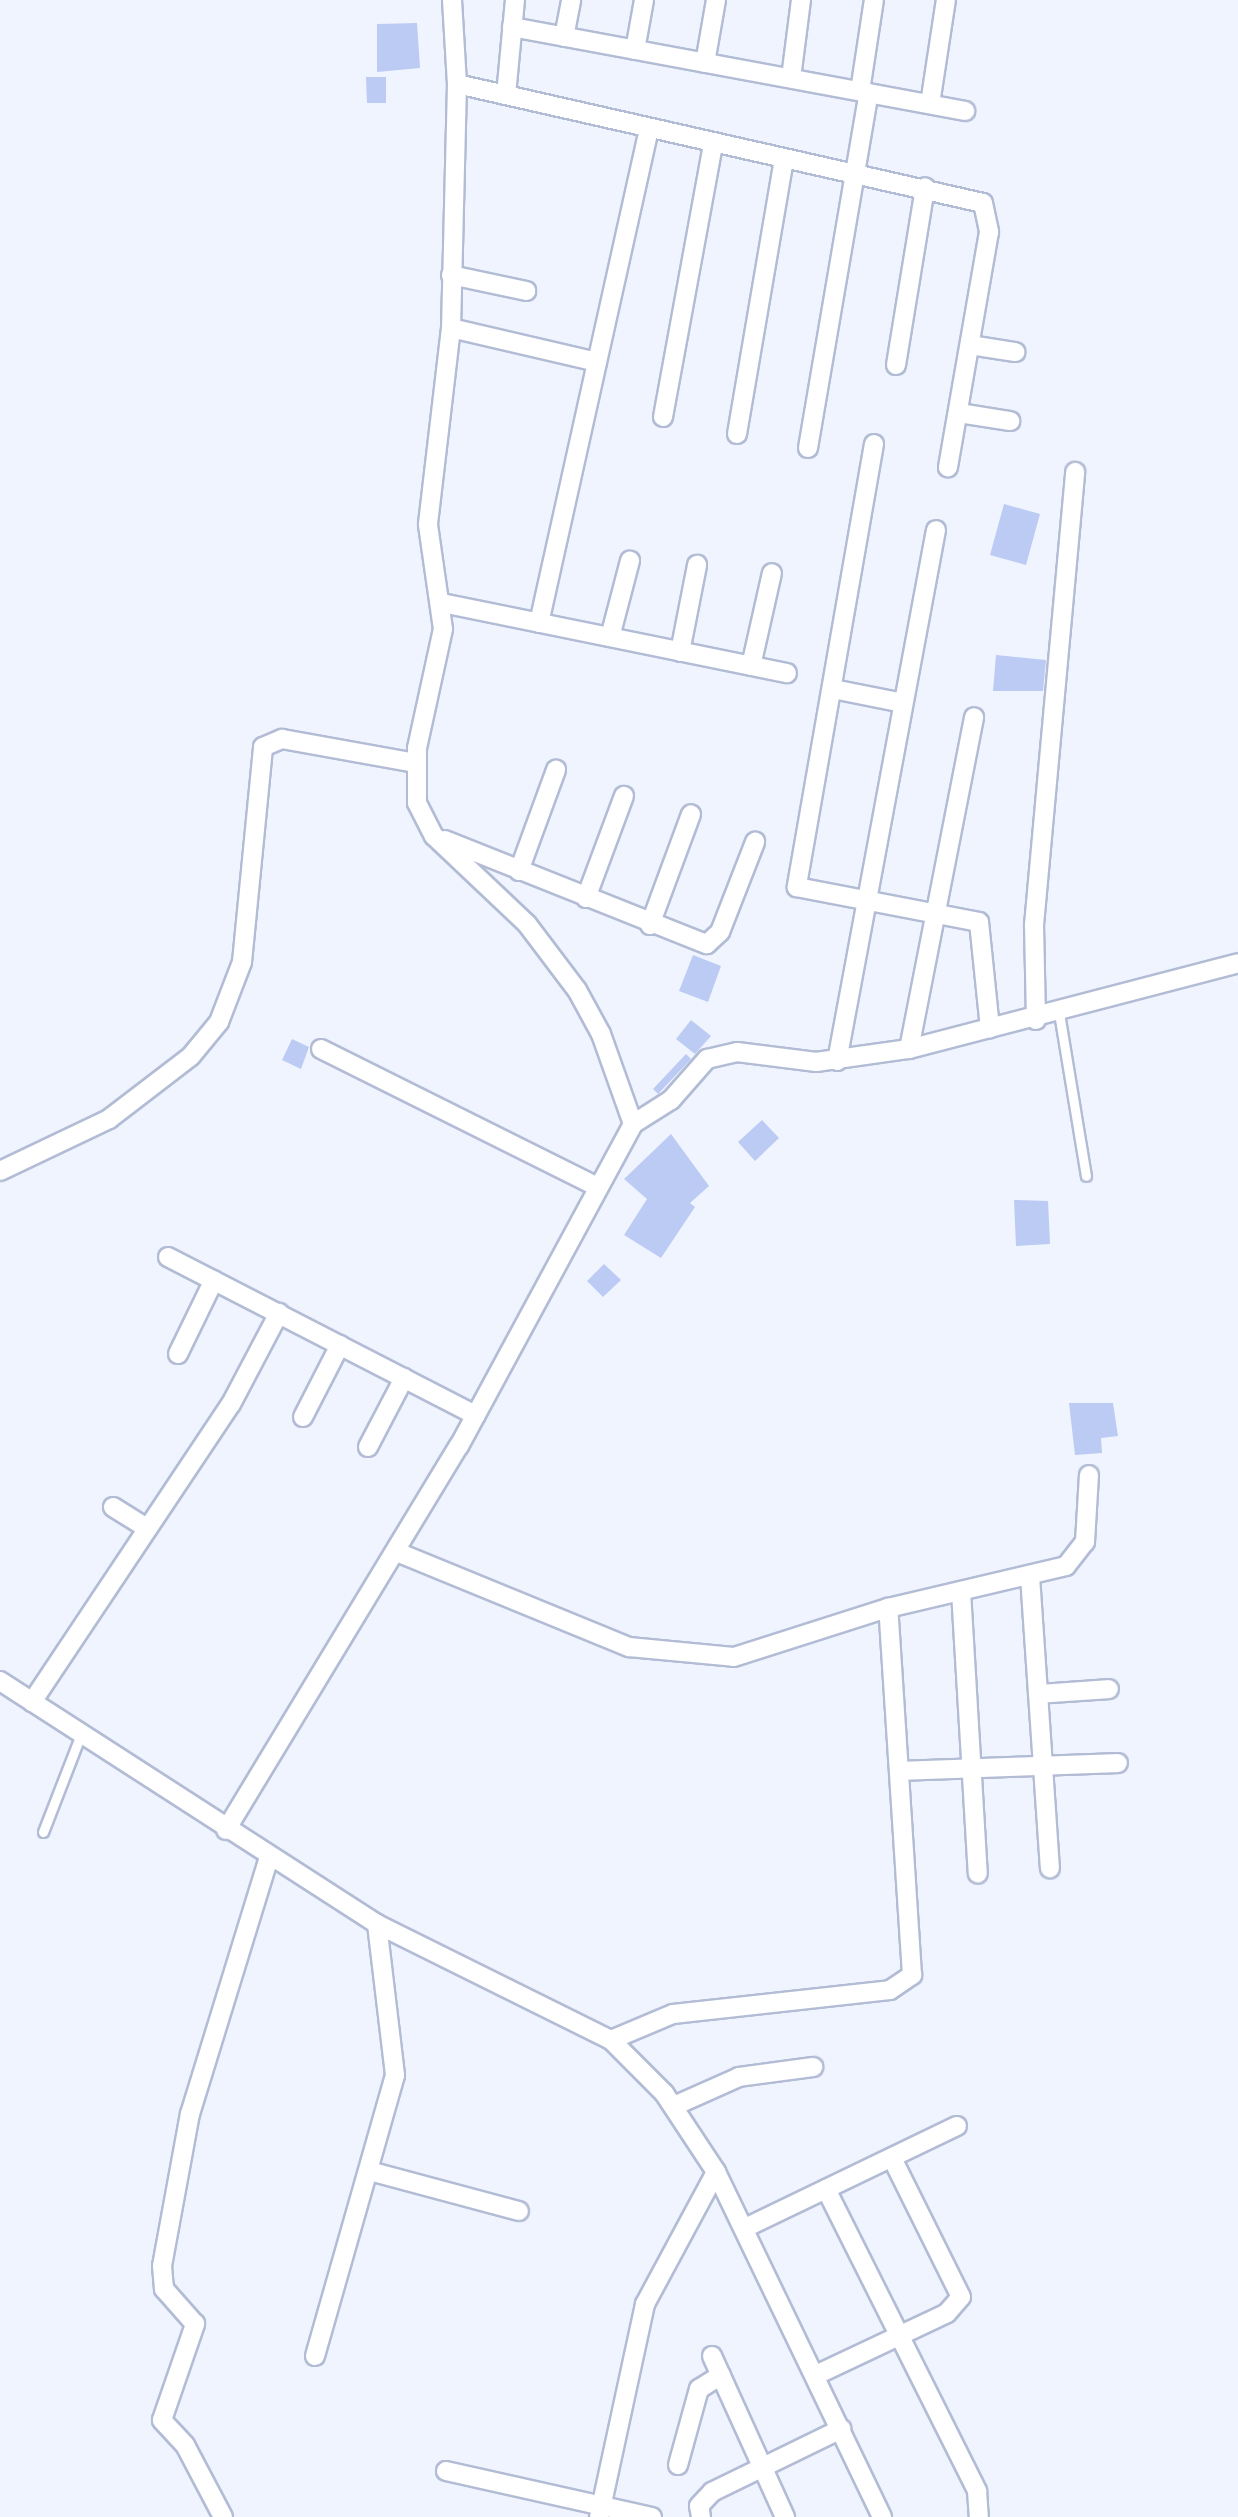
<!DOCTYPE html>
<style>
body{margin:0}
#map{position:relative;width:1238px;height:2517px;overflow:hidden;background:#f0f4ff;font-family:"Roboto Condensed",sans-serif}
div>[style]{position:absolute}
.building>*{inset:0;background:#bbcbf4}
.roads{filter:drop-shadow(2px 0 #b2bcd5) drop-shadow(-2px 0 #b2bcd5) drop-shadow(0 2px #b2bcd5) drop-shadow(0 -2px #b2bcd5)}
.lane>*{height:9px;margin:-4.5px;padding:0 4.5px;transform-origin:4.5px;border-radius:4.5px;background:#fff}
.street>*{height:18px;margin:-9px;padding:0 9px;transform-origin:9px;border-radius:9px;background:#fff}
span{translate:-50% -50%;white-space:nowrap;text-align:center;line-height:1.15;-webkit-text-stroke:6px #fff;paint-order:stroke}
</style>
<div id="map">
<div class="building">
<i style="clip-path:polygon(417px 23px,420px 68px,377px 72px,377px 24px)"></i>
<i style="clip-path:polygon(366px 77px,386px 77px,386px 103px,367px 103px)"></i>
<i style="clip-path:polygon(1004px 504px,1040px 514px,1026px 565px,990px 555px)"></i>
<i style="clip-path:polygon(996px 655px,1046px 660px,1043px 691px,993px 691px)"></i>
<i style="clip-path:polygon(693px 955px,721px 966px,708px 1002px,679px 991px)"></i>
<i style="clip-path:polygon(691px 1020px,711px 1036px,695px 1054px,676px 1039px)"></i>
<i style="clip-path:polygon(292px 1039px,309px 1047px,301px 1069px,282px 1060px)"></i>
<i style="clip-path:polygon(686px 1054px,691px 1059px,658px 1094px,653px 1089px)"></i>
<i style="clip-path:polygon(762px 1120px,779px 1138px,755px 1161px,738px 1142px)"></i>
<i style="clip-path:polygon(671px 1134px,709px 1186px,690px 1203px,695px 1207px,661px 1258px,624px 1235px,647px 1199px,624px 1179px)"></i>
<i style="clip-path:polygon(1014px 1200px,1048px 1201px,1050px 1244px,1016px 1246px)"></i>
<i style="clip-path:polygon(604px 1264px,621px 1280px,603px 1297px,587px 1281px)"></i>
<i style="clip-path:polygon(1069px 1403px,1113px 1403px,1118px 1436px,1101px 1438px,1102px 1453px,1075px 1455px)"></i>
</div>
<div class="roads">
<div class="lane">
<i style="left:1059px;top:1013px;width:165px;rotate:80.6deg"></i>
<i style="left:43px;top:1832px;width:105px;rotate:-68.8deg"></i>
</div>
<div class="street">
<i style="left:452px;top:0;width:84px;rotate:86.6deg"></i>
<i style="left:457px;top:84px;width:244px;rotate:91.4deg"></i>
<i style="left:451px;top:328px;width:198px;rotate:96.7deg"></i>
<i style="left:428px;top:525px;width:105px;rotate:81.8deg"></i>
<i style="left:443px;top:629px;width:122px;rotate:102.3deg"></i>
<i style="left:417px;top:748px;width:55px;rotate:90deg"></i>
<i style="left:417px;top:803px;width:37px;rotate:63deg"></i>
<i style="left:434px;top:836px;width:128px;rotate:43.4deg"></i>
<i style="left:527px;top:924px;width:83px;rotate:52.9deg"></i>
<i style="left:577px;top:990px;width:50px;rotate:61.4deg"></i>
<i style="left:601px;top:1034px;width:96px;rotate:70.4deg"></i>
<i style="left:512px;top:27px;width:461px;rotate:10.5deg"></i>
<i style="left:564px;top:37px;width:38px;rotate:-79deg"></i>
<i style="left:635px;top:50px;width:51px;rotate:-79.8deg"></i>
<i style="left:705px;top:63px;width:64px;rotate:-80.1deg"></i>
<i style="left:791px;top:78px;width:79px;rotate:-82.7deg"></i>
<i style="left:457px;top:84px;width:539px;rotate:12.75deg"></i>
<i style="left:983px;top:203px;width:30px;rotate:78deg"></i>
<i style="left:989px;top:232px;width:239px;rotate:99.9deg"></i>
<i style="left:860px;top:91px;width:92px;rotate:-81.3deg"></i>
<i style="left:506px;top:95px;width:95px;rotate:-84.6deg"></i>
<i style="left:930px;top:104px;width:105px;rotate:-81.3deg"></i>
<i style="left:451px;top:275px;width:77px;rotate:12deg"></i>
<i style="left:451px;top:328px;width:150px;rotate:13.1deg"></i>
<i style="left:970px;top:345px;width:46px;rotate:8.8deg"></i>
<i style="left:896px;top:365px;width:180px;rotate:-80.7deg"></i>
<i style="left:959px;top:413px;width:52px;rotate:8.9deg"></i>
<i style="left:663px;top:417px;width:278px;rotate:-79.6deg"></i>
<i style="left:737px;top:434px;width:279px;rotate:-80.3deg"></i>
<i style="left:874px;top:444px;width:450px;rotate:99.9deg"></i>
<i style="left:797px;top:887px;width:185px;rotate:10.9deg"></i>
<i style="left:979px;top:922px;width:107px;rotate:84.1deg"></i>
<i style="left:808px;top:448px;width:360px;rotate:-80.3deg"></i>
<i style="left:442px;top:603px;width:352px;rotate:11.5deg"></i>
<i style="left:539px;top:623px;width:506px;rotate:-77.45deg"></i>
<i style="left:610px;top:637px;width:79px;rotate:-75.3deg"></i>
<i style="left:680px;top:652px;width:89px;rotate:-78.9deg"></i>
<i style="left:751px;top:666px;width:95px;rotate:-77.3deg"></i>
<i style="left:833px;top:689px;width:71px;rotate:11.3deg"></i>
<i style="left:445px;top:840px;width:282px;rotate:21.7deg"></i>
<i style="left:707px;top:944px;width:18px;rotate:-43deg"></i>
<i style="left:720px;top:932px;width:97px;rotate:-68.7deg"></i>
<i style="left:519px;top:871px;width:108px;rotate:-69.9deg"></i>
<i style="left:586px;top:898px;width:109px;rotate:-69.6deg"></i>
<i style="left:650px;top:925px;width:118px;rotate:-69.7deg"></i>
<i style="left:1036px;top:1020px;width:95px;rotate:-91.2deg"></i>
<i style="left:1034px;top:925px;width:455px;rotate:-84.8deg"></i>
<i style="left:321px;top:1049px;width:307px;rotate:26.5deg"></i>
<i style="left:909px;top:1049px;width:338px;rotate:-78.9deg"></i>
<i style="left:837px;top:1061px;width:540px;rotate:-79.44deg"></i>
<i style="left:0;top:1171px;width:121px;rotate:-25.5deg"></i>
<i style="left:109px;top:1119px;width:103px;rotate:-37.5deg"></i>
<i style="left:191px;top:1056px;width:44px;rotate:-50.5deg"></i>
<i style="left:219px;top:1022px;width:64px;rotate:-69deg"></i>
<i style="left:242px;top:962px;width:216px;rotate:-84.4deg"></i>
<i style="left:263px;top:747px;width:21px;rotate:-23deg"></i>
<i style="left:282px;top:739px;width:136px;rotate:10.2deg"></i>
<i style="left:168px;top:1257px;width:346px;rotate:27.2deg"></i>
<i style="left:178px;top:1354px;width:82px;rotate:-64.1deg"></i>
<i style="left:303px;top:1417px;width:81px;rotate:-62.8deg"></i>
<i style="left:368px;top:1447px;width:78px;rotate:-62.4deg"></i>
<i style="left:113px;top:1507px;width:40px;rotate:32deg"></i>
<i style="left:397px;top:1552px;width:251px;rotate:22.3deg"></i>
<i style="left:629px;top:1647px;width:105px;rotate:5.4deg"></i>
<i style="left:734px;top:1657px;width:162px;rotate:-17.7deg"></i>
<i style="left:888px;top:1608px;width:183px;rotate:-13.3deg"></i>
<i style="left:1066px;top:1566px;width:31px;rotate:-52deg"></i>
<i style="left:1085px;top:1542px;width:67px;rotate:-86.6deg"></i>
<i style="left:1030px;top:1576px;width:293px;rotate:86.1deg"></i>
<i style="left:961px;top:1591px;width:283px;rotate:86.6deg"></i>
<i style="left:0;top:1681px;width:449px;rotate:32.8deg"></i>
<i style="left:377px;top:1924px;width:261px;rotate:26.4deg"></i>
<i style="left:611px;top:2040px;width:75px;rotate:45deg"></i>
<i style="left:664px;top:2093px;width:95px;rotate:56.6deg"></i>
<i style="left:716px;top:2172px;width:383px;rotate:64.3deg"></i>
<i style="left:1038px;top:1694px;width:71px;rotate:-4deg"></i>
<i style="left:32px;top:1702px;width:358px;rotate:-56.3deg"></i>
<i style="left:231px;top:1404px;width:103px;rotate:-62.2deg"></i>
<i style="left:900px;top:1771px;width:218px;rotate:-2.1deg"></i>
<i style="left:226px;top:1830px;width:449px;rotate:-58.8deg"></i>
<i style="left:459px;top:1446px;width:366px;rotate:-61.6deg"></i>
<i style="left:633px;top:1124px;width:45px;rotate:-32.3deg"></i>
<i style="left:671px;top:1100px;width:55px;rotate:-48.7deg"></i>
<i style="left:707px;top:1059px;width:31px;rotate:-13deg"></i>
<i style="left:737px;top:1052px;width:80px;rotate:7.2deg"></i>
<i style="left:816px;top:1062px;width:94px;rotate:-8deg"></i>
<i style="left:909px;top:1049px;width:340px;rotate:-14.6deg"></i>
<i style="left:611px;top:2040px;width:67px;rotate:-22.8deg"></i>
<i style="left:673px;top:2014px;width:218px;rotate:-6.3deg"></i>
<i style="left:890px;top:1990px;width:27px;rotate:-34deg"></i>
<i style="left:912px;top:1975px;width:368px;rotate:-93.7deg"></i>
<i style="left:674px;top:2106px;width:71px;rotate:-24deg"></i>
<i style="left:739px;top:2077px;width:75px;rotate:-7.7deg"></i>
<i style="left:373px;top:2172px;width:151px;rotate:15deg"></i>
<i style="left:826px;top:2189px;width:338px;rotate:63.4deg"></i>
<i style="left:977px;top:2491px;width:26px;rotate:86deg"></i>
<i style="left:747px;top:2227px;width:233px;rotate:-25.7deg"></i>
<i style="left:315px;top:2356px;width:292px;rotate:-74.1deg"></i>
<i style="left:395px;top:2075px;width:152px;rotate:-96.8deg"></i>
<i style="left:712px;top:2356px;width:177px;rotate:65.6deg"></i>
<i style="left:816px;top:2375px;width:145px;rotate:-25.3deg"></i>
<i style="left:947px;top:2313px;width:21px;rotate:-49deg"></i>
<i style="left:961px;top:2297px;width:155px;rotate:-116.4deg"></i>
<i style="left:678px;top:2465px;width:79px;rotate:-74.6deg"></i>
<i style="left:699px;top:2389px;width:26px;rotate:-32deg"></i>
<i style="left:446px;top:2471px;width:211px;rotate:12.6deg"></i>
<i style="left:223px;top:2517px;width:81px;rotate:-117.8deg"></i>
<i style="left:185px;top:2445px;width:34px;rotate:-133deg"></i>
<i style="left:162px;top:2420px;width:102px;rotate:-71deg"></i>
<i style="left:195px;top:2324px;width:47px;rotate:-131.5deg"></i>
<i style="left:164px;top:2289px;width:23px;rotate:-95deg"></i>
<i style="left:162px;top:2266px;width:155px;rotate:-79.6deg"></i>
<i style="left:190px;top:2114px;width:269px;rotate:-72.9deg"></i>
<i style="left:599px;top:2517px;width:218px;rotate:-77.8deg"></i>
<i style="left:645px;top:2304px;width:150px;rotate:-61.7deg"></i>
<i style="left:701px;top:2517px;width:11px;rotate:-100deg"></i>
<i style="left:699px;top:2506px;width:19px;rotate:-47deg"></i>
<i style="left:712px;top:2492px;width:144px;rotate:-26deg"></i>
</div>
</div>
</div>
